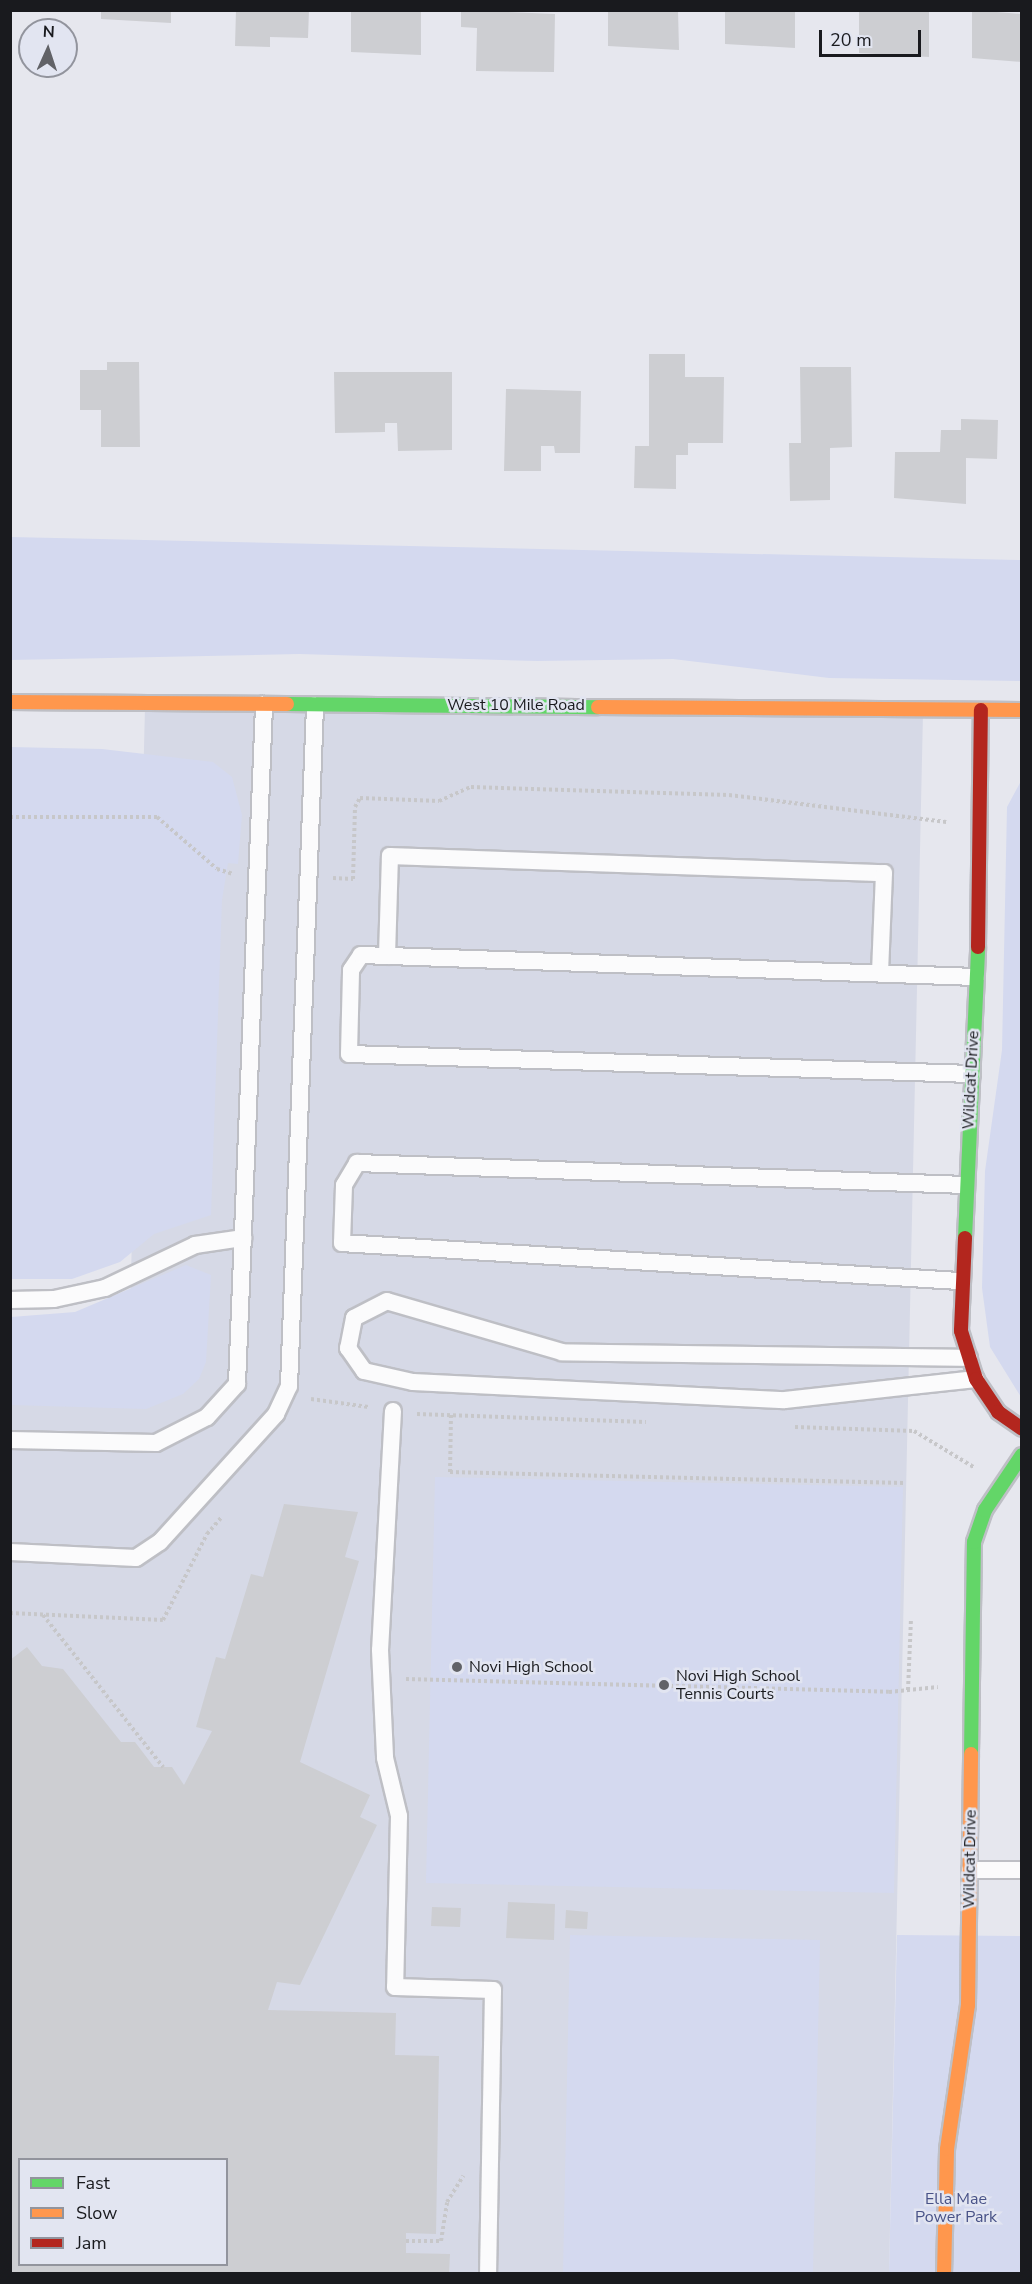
<!DOCTYPE html>
<style>
body{margin:0}
#map{position:relative;width:1032px;height:2284px;overflow:hidden;background:#e6e7ee;font-family:"Nunito Sans",sans-serif}
div>[style]{position:absolute}
.built>*{inset:0;background:#d6d9e6}
.green>*{inset:0;background:#d4d9ef}
.building>*{inset:0;background:#cdced2}
.path>*{height:4px;margin-top:-2px;transform-origin:0;background:repeating-linear-gradient(90deg,#c7c7c9 0 3px,transparent 0 6px)}
.roads{filter:drop-shadow(2px 0 #bebfc5) drop-shadow(-2px 0 #bebfc5) drop-shadow(0 2px #bebfc5) drop-shadow(0 -2px #bebfc5)}
.lane>*{height:16px;margin:-8px;padding:0 8px;transform-origin:8px;border-radius:8px;background:#fbfbfc}
.fast>*{height:14px;margin:-7px;padding:0 7px;transform-origin:7px;border-radius:7px;background:#63d668}
.slow>*{height:14px;margin:-7px;padding:0 7px;transform-origin:7px;border-radius:7px;background:#ff974d}
.jam>*{height:14px;margin:-7px;padding:0 7px;transform-origin:7px;border-radius:7px;background:#b3261e}
.dots>*{width:16px;height:16px;translate:-50% -50%;box-sizing:border-box;border:3px solid #e2e5f1;border-radius:50%}
span{translate:-50% -50%;white-space:nowrap;text-align:center;line-height:1.15;-webkit-text-stroke:5px #e2e5f1;paint-order:stroke}
.street-label{font-size:16px;color:#191a1e}
.poi-label{font-size:16px;color:#191a1e}
.left{translate:0 -50%;text-align:left}
.park-label{font-size:16px;color:#485287}
.frame{position:absolute;inset:0;border:12px solid #191a1e;pointer-events:none}
.legend{position:absolute;left:18px;top:2158px;width:210px;height:108px;box-sizing:border-box;background:#e2e5f1;border:2px solid #92949d;margin:0;padding:8px 10px;list-style:none;font-size:18px;color:#191a1e}
.legend li{display:flex;align-items:center;gap:12px;height:30px}
.legend b{width:30px;border:2px solid #92949d}
.north{position:absolute;left:18px;top:18px;width:60px;height:60px;box-sizing:border-box;background:#e2e5f1;border:2px solid #92949d;border-radius:50%;rotate:3deg;font-size:16px;font-weight:700;line-height:24px;text-align:center;color:#191a1e}
.north::after{content:'';display:block;margin:auto;width:21px;height:27px;background:#616267;clip-path:polygon(50% 0,100% 100%,50% 72%,0 100%)}
.scale{position:absolute;left:819px;top:30px;width:102px;height:27px;box-sizing:border-box;border:3px solid #191a1e;border-top:0;padding-left:8px;font-size:18px;line-height:21px;white-space:nowrap;color:#191a1e;-webkit-text-stroke:4px #e2e5f1;paint-order:stroke}
</style>
<div id="map">
<div class="built">
<i style="clip-path:polygon(evenodd,145px 707px,923px 713px,889px 2273px,11px 2273px,10px 1399px,128px 1398px,145px 707px,20px 2160px,226px 2160px,226px 2264px,20px 2264px,20px 2160px)"></i>
</div>
<div class="green">
<i style="clip-path:polygon(11px 537px,1021px 560px,1021px 681px,829px 678px,673px 659px,537px 661px,299px 654px,11px 660px)"></i>
<i style="clip-path:polygon(10px 747px,102px 749px,213px 762px,232px 777px,242px 815px,238px 864px,228px 863px,222px 900px,211px 1215px,154px 1234px,120px 1262px,72px 1279px,11px 1279px)"></i>
<i style="clip-path:polygon(1021px 781px,1021px 1397px,990px 1347px,982px 1288px,985px 1171px,1002px 1050px,1007px 807px)"></i>
<i style="clip-path:polygon(186px 1265px,211px 1275px,206px 1362px,199px 1379px,183px 1394px,146px 1409px,11px 1405px,11px 1317px,75px 1312px)"></i>
<i style="clip-path:polygon(435px 1477px,903px 1487px,894px 1893px,426px 1883px)"></i>
<i style="clip-path:polygon(570px 1935px,820px 1940px,813px 2273px,563px 2273px)"></i>
<i style="clip-path:polygon(897px 1935px,1021px 1936px,1021px 2273px,889px 2274px)"></i>
</div>
<div class="building">
<i style="clip-path:polygon(101px 10px,171px 10px,171px 23px,101px 19px)"></i>
<i style="clip-path:polygon(236px 10px,309px 10px,308px 38px,270px 37px,270px 47px,235px 46px)"></i>
<i style="clip-path:polygon(351px 10px,421px 10px,421px 55px,351px 52px)"></i>
<i style="clip-path:polygon(461px 10px,555px 14px,554px 72px,476px 71px,477px 28px,461px 27px)"></i>
<i style="clip-path:polygon(608px 10px,678px 10px,679px 50px,608px 46px)"></i>
<i style="clip-path:polygon(725px 10px,795px 10px,795px 48px,725px 44px)"></i>
<i style="clip-path:polygon(859px 10px,929px 10px,929px 57px,859px 53px)"></i>
<i style="clip-path:polygon(972px 10px,1022px 14px,1022px 62px,972px 58px)"></i>
<i style="clip-path:polygon(649px 354px,685px 354px,685px 377px,724px 377px,723px 443px,688px 443px,688px 455px,676px 455px,676px 489px,634px 488px,635px 446px,649px 446px)"></i>
<i style="clip-path:polygon(107px 362px,139px 362px,140px 447px,101px 447px,101px 410px,80px 410px,80px 370px,107px 370px)"></i>
<i style="clip-path:polygon(800px 367px,851px 367px,852px 447px,830px 448px,830px 500px,790px 501px,789px 443px,801px 443px)"></i>
<i style="clip-path:polygon(334px 372px,452px 372px,452px 450px,398px 451px,397px 423px,385px 423px,385px 432px,335px 433px)"></i>
<i style="clip-path:polygon(506px 389px,581px 391px,580px 453px,555px 453px,554px 446px,541px 446px,541px 471px,504px 471px)"></i>
<i style="clip-path:polygon(961px 419px,998px 420px,997px 459px,966px 458px,966px 504px,894px 498px,895px 452px,940px 452px,941px 430px,961px 430px)"></i>
<i style="clip-path:polygon(evenodd,284px 1504px,358px 1512px,345px 1557px,359px 1561px,300px 1762px,370px 1795px,360px 1817px,377px 1825px,300px 1985px,277px 1982px,268px 2010px,396px 2013px,395px 2055px,439px 2056px,436px 2234px,406px 2233px,406px 2253px,450px 2254px,449px 2274px,10px 2274px,10px 1660px,27px 1647px,42px 1666px,63px 1669px,121px 1742px,135px 1742px,154px 1767px,172px 1767px,184px 1785px,212px 1731px,196px 1727px,216px 1657px,225px 1659px,251px 1574px,263px 1577px,284px 1504px,20px 2160px,226px 2160px,226px 2264px,20px 2264px,20px 2160px)"></i>
<i style="clip-path:polygon(508px 1902px,555px 1904px,554px 1940px,506px 1938px)"></i>
<i style="clip-path:polygon(432px 1907px,461px 1908px,460px 1927px,431px 1926px)"></i>
<i style="clip-path:polygon(566px 1910px,588px 1912px,587px 1929px,565px 1928px)"></i>
</div>
<div class="path">
<i style="left:10px;top:817px;width:147px"></i>
<i style="left:157px;top:817px;width:79px;rotate:40.9deg"></i>
<i style="left:217px;top:869px;width:17px;rotate:17deg"></i>
<i style="left:333px;top:878px;width:20px;rotate:3deg"></i>
<i style="left:353px;top:879px;width:72px;rotate:-88.4deg"></i>
<i style="left:355px;top:807px;width:10px;rotate:-61deg"></i>
<i style="left:360px;top:798px;width:79px;rotate:2.2deg"></i>
<i style="left:439px;top:801px;width:35px;rotate:-24deg"></i>
<i style="left:471px;top:787px;width:258px;rotate:1.8deg"></i>
<i style="left:729px;top:795px;width:219px;rotate:7.1deg"></i>
<i style="left:311px;top:1399px;width:58px;rotate:8deg"></i>
<i style="left:417px;top:1414px;width:229px;rotate:2deg"></i>
<i style="left:451px;top:1415px;width:57px;rotate:91deg"></i>
<i style="left:450px;top:1472px;width:455px;rotate:1.4deg"></i>
<i style="left:795px;top:1427px;width:119px;rotate:1.9deg"></i>
<i style="left:914px;top:1431px;width:71px;rotate:31.2deg"></i>
<i style="left:10px;top:1613px;width:153px;rotate:2.6deg"></i>
<i style="left:163px;top:1620px;width:97px;rotate:-62.9deg"></i>
<i style="left:207px;top:1534px;width:23px;rotate:-49deg"></i>
<i style="left:43px;top:1615px;width:194px;rotate:51.7deg"></i>
<i style="left:406px;top:1679px;width:483px;rotate:1.5deg"></i>
<i style="left:889px;top:1692px;width:49px;rotate:-5.8deg"></i>
<i style="left:908px;top:1690px;width:72px;rotate:-87.6deg"></i>
<i style="left:406px;top:2241px;width:35px"></i>
<i style="left:441px;top:2241px;width:39px;rotate:-81deg"></i>
<i style="left:447px;top:2202px;width:31px;rotate:-58deg"></i>
</div>
<div class="roads">
<div class="lane">
<i style="left:387px;top:956px;width:100px;rotate:-88.3deg"></i>
<i style="left:390px;top:856px;width:494px;rotate:2deg"></i>
<i style="left:884px;top:873px;width:100px;rotate:92.3deg"></i>
<i style="left:972px;top:1074px;width:623px;rotate:-178.16deg"></i>
<i style="left:349px;top:1054px;width:84px;rotate:-88.6deg"></i>
<i style="left:351px;top:970px;width:18px;rotate:-56deg"></i>
<i style="left:361px;top:955px;width:615px;rotate:2.05deg"></i>
<i style="left:959px;top:1281px;width:618px;rotate:-176.48deg"></i>
<i style="left:342px;top:1243px;width:58px;rotate:-88deg"></i>
<i style="left:344px;top:1185px;width:26px;rotate:-59deg"></i>
<i style="left:357px;top:1163px;width:608px;rotate:2.07deg"></i>
<i style="left:10px;top:1300px;width:44px;rotate:-1.3deg"></i>
<i style="left:54px;top:1299px;width:52px;rotate:-12.2deg"></i>
<i style="left:105px;top:1288px;width:100px;rotate:-25.5deg"></i>
<i style="left:195px;top:1245px;width:49px;rotate:-8.3deg"></i>
<i style="left:969px;top:1358px;width:407px;rotate:-179.2deg"></i>
<i style="left:562px;top:1352px;width:182px;rotate:-163.8deg"></i>
<i style="left:387px;top:1301px;width:37px;rotate:153deg"></i>
<i style="left:354px;top:1318px;width:31px;rotate:101deg"></i>
<i style="left:348px;top:1348px;width:28px;rotate:55deg"></i>
<i style="left:364px;top:1371px;width:50px;rotate:12.7deg"></i>
<i style="left:413px;top:1382px;width:372px;rotate:2.8deg"></i>
<i style="left:785px;top:1400px;width:192px;rotate:-6.3deg"></i>
<i style="left:393px;top:1411px;width:239px;rotate:93.1deg"></i>
<i style="left:380px;top:1650px;width:108px;rotate:87.3deg"></i>
<i style="left:385px;top:1758px;width:60px;rotate:76.4deg"></i>
<i style="left:399px;top:1816px;width:171px;rotate:91.3deg"></i>
<i style="left:395px;top:1987px;width:98px;rotate:1.8deg"></i>
<i style="left:493px;top:1990px;width:284px;rotate:91deg"></i>
<i style="left:10px;top:1440px;width:146px;rotate:1.2deg"></i>
<i style="left:156px;top:1443px;width:57px;rotate:-27deg"></i>
<i style="left:207px;top:1417px;width:45px;rotate:-47.7deg"></i>
<i style="left:237px;top:1384px;width:680px;rotate:-87.72deg"></i>
<i style="left:10px;top:1552px;width:126px;rotate:2.7deg"></i>
<i style="left:136px;top:1558px;width:29px;rotate:-34deg"></i>
<i style="left:160px;top:1542px;width:173px;rotate:-47.8deg"></i>
<i style="left:276px;top:1414px;width:31px;rotate:-65deg"></i>
<i style="left:289px;top:1386px;width:681px;rotate:-87.81deg"></i>
<i style="left:970px;top:1870px;width:52px"></i>
</div>
<div class="fast">
<i style="left:287px;top:704px;width:311px;rotate:0.6deg"></i>
<i style="left:965px;top:1238px;width:291px;rotate:-87.4deg"></i>
<i style="left:971px;top:1754px;width:212px;rotate:-89.2deg"></i>
<i style="left:974px;top:1542px;width:34px;rotate:-71deg"></i>
<i style="left:985px;top:1510px;width:66px;rotate:-56.1deg"></i>
</div>
<div class="slow">
<i style="left:10px;top:702px;width:277px;rotate:0.4deg"></i>
<i style="left:598px;top:707px;width:424px;rotate:0.4deg"></i>
<i style="left:944px;top:2274px;width:125px;rotate:-88.6deg"></i>
<i style="left:947px;top:2149px;width:146px;rotate:-81.7deg"></i>
<i style="left:968px;top:2005px;width:251px;rotate:-89.3deg"></i>
</div>
<div class="jam">
<i style="left:978px;top:947px;width:237px;rotate:-89.3deg"></i>
<i style="left:965px;top:1238px;width:93px;rotate:92.5deg"></i>
<i style="left:961px;top:1331px;width:50px;rotate:72.6deg"></i>
<i style="left:976px;top:1379px;width:40px;rotate:56deg"></i>
<i style="left:998px;top:1412px;width:29px;rotate:35deg"></i>
</div>
</div>
<div class="dots">
<i style="left:457px;top:1667px;background:#616267"></i>
<i style="left:664px;top:1685px;background:#616267"></i>
</div>
<div class="street-label">
<span style="left:516px;top:705px">West 10 Mile Road</span>
<span style="left:971px;top:1080px;rotate:-87deg">Wildcat Drive</span>
<span style="left:970px;top:1859px;rotate:-89deg">Wildcat Drive</span>
</div>
<div class="poi-label">
<span class="left" style="left:469px;top:1667px">Novi High School</span>
<span class="left" style="left:676px;top:1685px">Novi High School<br>Tennis Courts</span>
</div>
<div class="park-label">
<span style="left:956px;top:2208px">Ella Mae<br>Power Park</span>
</div>
<div class="frame"></div>
<ul class="legend">
<li><b style="height:8px;background:#63d668"></b>Fast</li>
<li><b style="height:8px;background:#ff974d"></b>Slow</li>
<li><b style="height:8px;background:#b3261e"></b>Jam</li>
</ul>
<div class="north">N</div>
<div class="scale">20 m</div>
</div>
